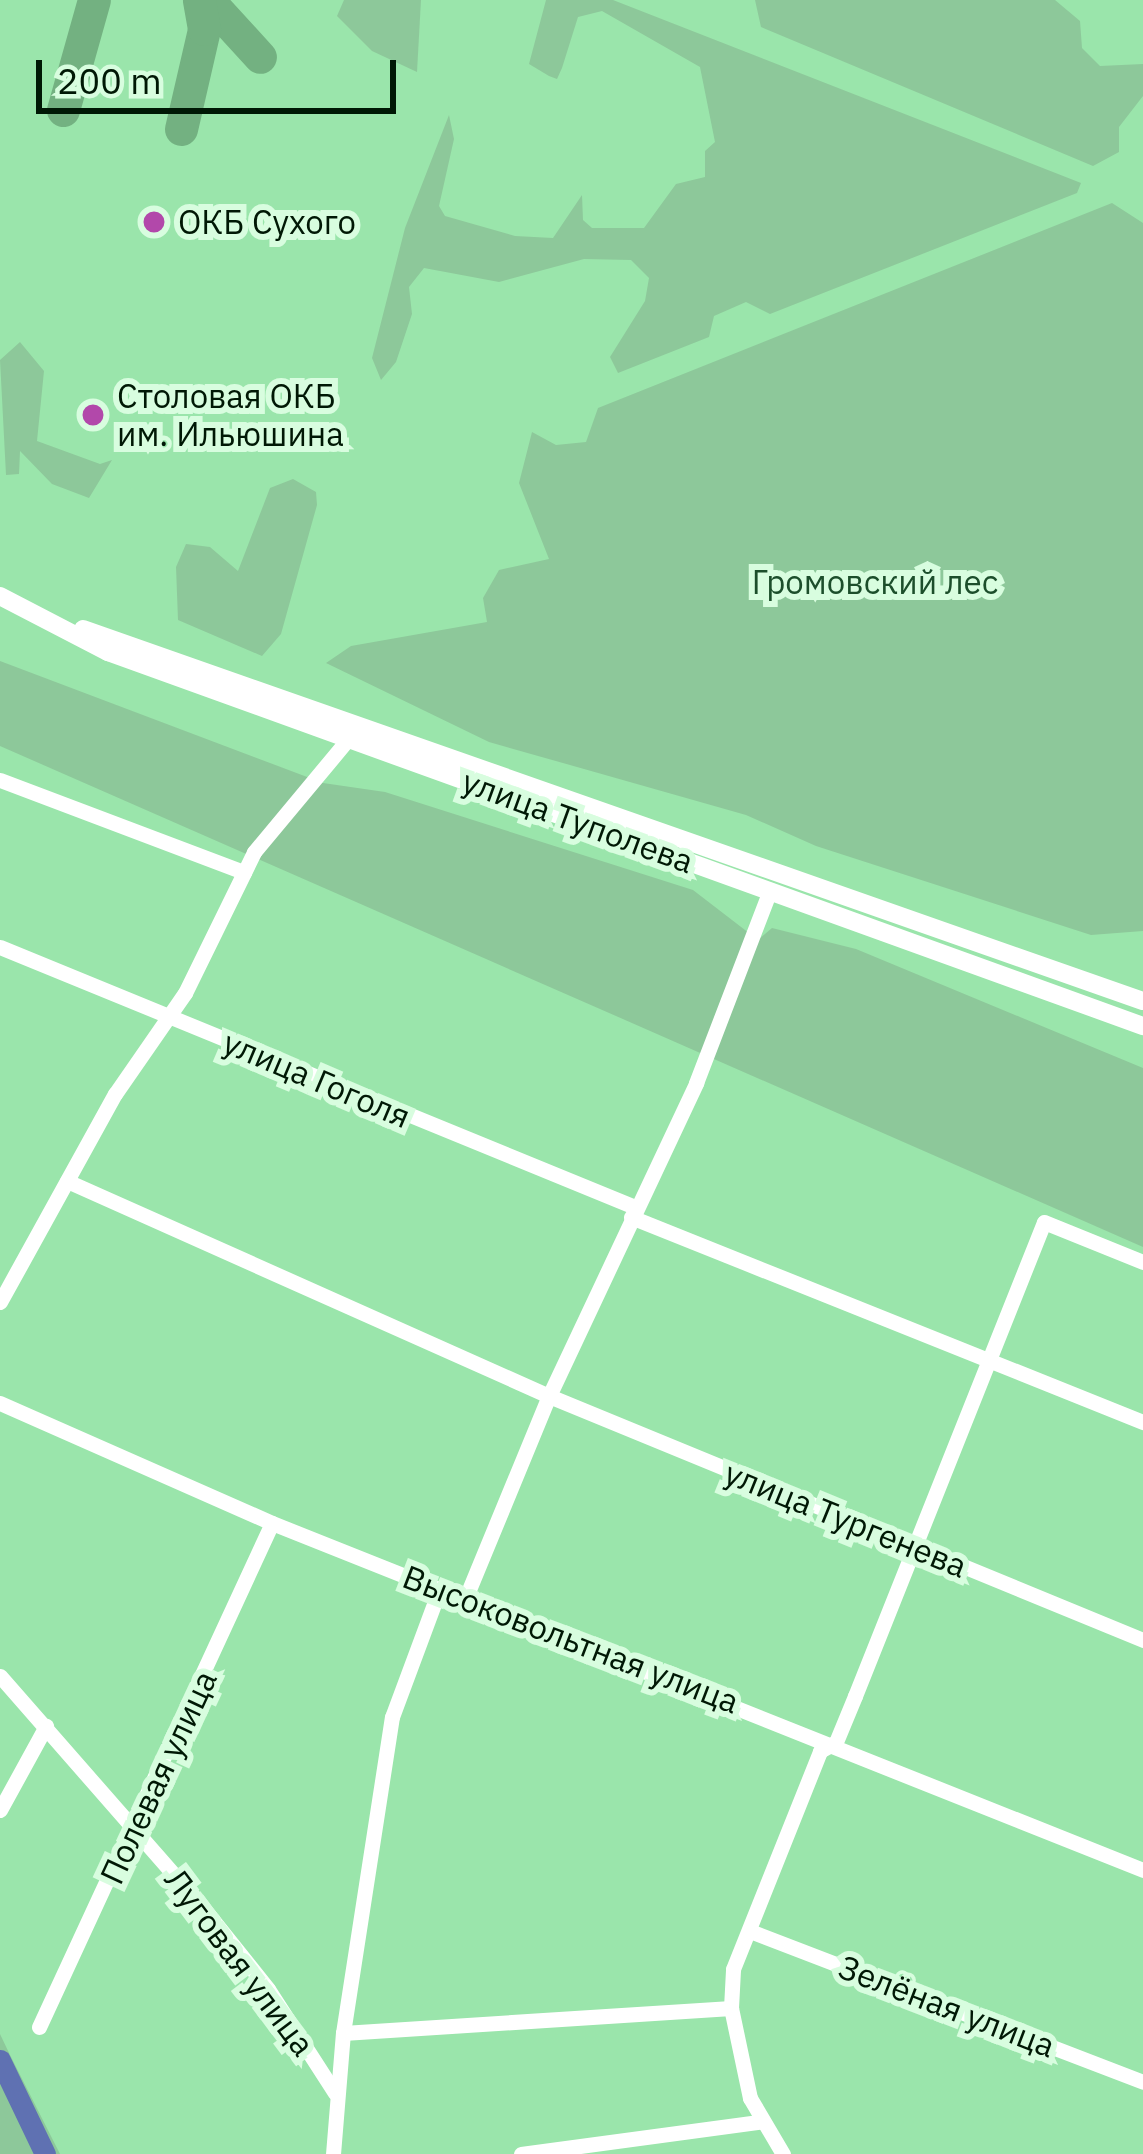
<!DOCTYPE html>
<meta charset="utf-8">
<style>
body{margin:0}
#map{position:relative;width:1143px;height:2154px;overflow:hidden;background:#9ae5ab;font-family:"IBM Plex Sans",sans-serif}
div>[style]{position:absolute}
.green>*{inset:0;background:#8dc89a}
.river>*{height:21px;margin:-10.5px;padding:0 10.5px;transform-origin:10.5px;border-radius:10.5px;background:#5f71b2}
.taxiway>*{height:33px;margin:-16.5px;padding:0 16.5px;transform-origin:16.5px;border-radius:16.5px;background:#73b181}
.minor>*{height:15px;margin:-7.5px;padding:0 7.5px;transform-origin:7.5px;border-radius:7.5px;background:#fff}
.major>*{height:18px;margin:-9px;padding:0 9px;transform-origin:9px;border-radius:9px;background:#fff}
.dots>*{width:33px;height:33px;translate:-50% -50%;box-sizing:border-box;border:6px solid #d8fddf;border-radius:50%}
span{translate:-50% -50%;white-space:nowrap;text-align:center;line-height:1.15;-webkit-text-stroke:12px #d8fddf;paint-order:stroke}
.poi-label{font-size:33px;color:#001805}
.left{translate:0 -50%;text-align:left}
.park-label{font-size:33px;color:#1c4e2b}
.street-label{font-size:33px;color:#001805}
.scale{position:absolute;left:36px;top:60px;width:360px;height:54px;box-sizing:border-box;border:6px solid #001805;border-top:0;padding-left:15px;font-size:36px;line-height:42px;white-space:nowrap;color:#001805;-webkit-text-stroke:9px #d8fddf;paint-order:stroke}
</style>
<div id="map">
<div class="green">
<i style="clip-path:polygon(344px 0,421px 0,417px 72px,372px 51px,337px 16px)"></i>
<i style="clip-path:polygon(546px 0,613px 0,1081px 183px,1077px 193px,770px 314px,746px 302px,714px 316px,709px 337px,618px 373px,610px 357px,645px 301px,649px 278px,631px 260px,584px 259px,499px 282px,424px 268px,409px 287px,412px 314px,396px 362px,381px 380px,372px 358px,405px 228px,449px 115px,454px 139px,439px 206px,445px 216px,515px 236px,553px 238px,582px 195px,583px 220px,592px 228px,644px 228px,676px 184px,705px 177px,705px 151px,715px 142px,700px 67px,602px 11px,578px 17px,562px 68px,557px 79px,549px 76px,529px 64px)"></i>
<i style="clip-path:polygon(755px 0,1055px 0,1080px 21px,1082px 48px,1100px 66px,1143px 64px,1143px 96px,1119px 127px,1119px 152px,1093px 166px,761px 27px)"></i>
<i style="clip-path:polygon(1112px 203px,1143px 223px,1143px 931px,1091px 935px,816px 846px,746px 815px,489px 742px,326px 663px,351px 646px,487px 622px,483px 598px,499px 570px,549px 559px,519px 483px,532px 432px,556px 445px,586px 442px,598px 408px)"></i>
<i style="clip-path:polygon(20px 342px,44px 371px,37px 441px,100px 464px,112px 460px,89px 498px,52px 484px,20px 451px,19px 474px,6px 475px,0 360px)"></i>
<i style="clip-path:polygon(293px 479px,316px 492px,317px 505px,281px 634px,262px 656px,178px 620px,176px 567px,186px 544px,210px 547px,238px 571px,270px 488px)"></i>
<i style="clip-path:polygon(0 661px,323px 783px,385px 792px,693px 890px,758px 940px,772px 928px,856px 949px,1143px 1068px,1143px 1247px,0 746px)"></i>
<i style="clip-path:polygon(0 2034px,10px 2055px,60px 2154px,0 2154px)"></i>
</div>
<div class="river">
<i style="left:0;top:2060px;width:104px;rotate:64.4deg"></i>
</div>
<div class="taxiway">
<i style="left:208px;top:0;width:77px;rotate:47.6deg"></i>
<i style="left:63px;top:110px;width:114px;rotate:-74.3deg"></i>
<i style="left:181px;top:129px;width:103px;rotate:-77deg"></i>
<i style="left:204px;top:29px;width:29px;rotate:-100deg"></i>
</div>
<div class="minor">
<i style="left:0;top:780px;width:261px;rotate:20.7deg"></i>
<i style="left:0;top:947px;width:686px;rotate:22.27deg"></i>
<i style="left:67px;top:1181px;width:528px;rotate:24.04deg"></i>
<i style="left:549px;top:1396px;width:642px;rotate:22.33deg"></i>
<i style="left:631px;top:1217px;width:552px;rotate:21.82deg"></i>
<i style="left:0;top:1302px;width:238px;rotate:-61.1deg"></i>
<i style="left:115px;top:1094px;width:123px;rotate:-55.3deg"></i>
<i style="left:185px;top:993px;width:157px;rotate:-63.9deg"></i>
<i style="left:254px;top:852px;width:147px;rotate:-50.2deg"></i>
<i style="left:0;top:1403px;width:297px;rotate:23.8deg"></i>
<i style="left:272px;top:1523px;width:938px;rotate:21.72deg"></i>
<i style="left:466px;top:1597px;width:217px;rotate:-67.6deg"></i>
<i style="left:549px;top:1396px;width:346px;rotate:-64.8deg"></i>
<i style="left:696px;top:1083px;width:207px;rotate:-69deg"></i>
<i style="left:0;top:1676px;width:310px;rotate:48.8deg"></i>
<i style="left:204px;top:1909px;width:102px;rotate:51.3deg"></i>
<i style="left:268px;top:1989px;width:124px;rotate:57.2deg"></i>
<i style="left:0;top:1810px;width:96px;rotate:-61.3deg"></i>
<i style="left:750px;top:1931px;width:421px;rotate:21deg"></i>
<i style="left:39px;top:2027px;width:555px;rotate:-65.19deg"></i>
<i style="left:343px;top:2033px;width:389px;rotate:-3.7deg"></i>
<i style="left:333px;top:2154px;width:121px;rotate:-85.3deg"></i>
<i style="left:343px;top:2033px;width:320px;rotate:-81.2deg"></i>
<i style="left:392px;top:1717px;width:138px;rotate:-69.6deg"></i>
<i style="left:521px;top:2154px;width:240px;rotate:-7.7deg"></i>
<i style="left:783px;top:2154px;width:65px;rotate:-120.5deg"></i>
<i style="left:750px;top:2098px;width:92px;rotate:-101.9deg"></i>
<i style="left:731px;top:2008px;width:39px;rotate:-87deg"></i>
<i style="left:733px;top:1969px;width:235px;rotate:-68.2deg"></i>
<i style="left:820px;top:1751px;width:18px;rotate:-29deg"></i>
<i style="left:836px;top:1742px;width:50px;rotate:-67.6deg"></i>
<i style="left:855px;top:1696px;width:510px;rotate:-68.26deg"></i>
<i style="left:1044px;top:1222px;width:107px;rotate:22deg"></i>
</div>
<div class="major">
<i style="left:0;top:596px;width:122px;rotate:27.4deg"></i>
<i style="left:108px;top:652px;width:1101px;rotate:19.87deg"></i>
<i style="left:83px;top:629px;width:1123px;rotate:19.34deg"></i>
</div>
<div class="dots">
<i style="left:154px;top:222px;background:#b248aa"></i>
<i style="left:93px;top:415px;background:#b248aa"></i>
</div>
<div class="poi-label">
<span class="left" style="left:178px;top:222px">ОКБ Сухого</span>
<span class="left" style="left:117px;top:415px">Столовая ОКБ<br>им. Ильюшина</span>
</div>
<div class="park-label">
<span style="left:875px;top:582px">Громовский лес</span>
</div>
<div class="street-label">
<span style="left:578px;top:821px;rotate:20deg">улица Туполева</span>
<span style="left:317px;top:1079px;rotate:23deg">улица Гоголя</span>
<span style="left:846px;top:1519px;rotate:22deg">улица Тургенева</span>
<span style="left:571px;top:1639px;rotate:21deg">Высоковольтная улица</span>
<span style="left:158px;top:1777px;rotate:-65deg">Полевая улица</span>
<span style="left:240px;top:1962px;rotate:53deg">Луговая улица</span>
<span style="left:947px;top:2006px;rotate:21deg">Зелёная улица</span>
</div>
<div class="scale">200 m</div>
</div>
